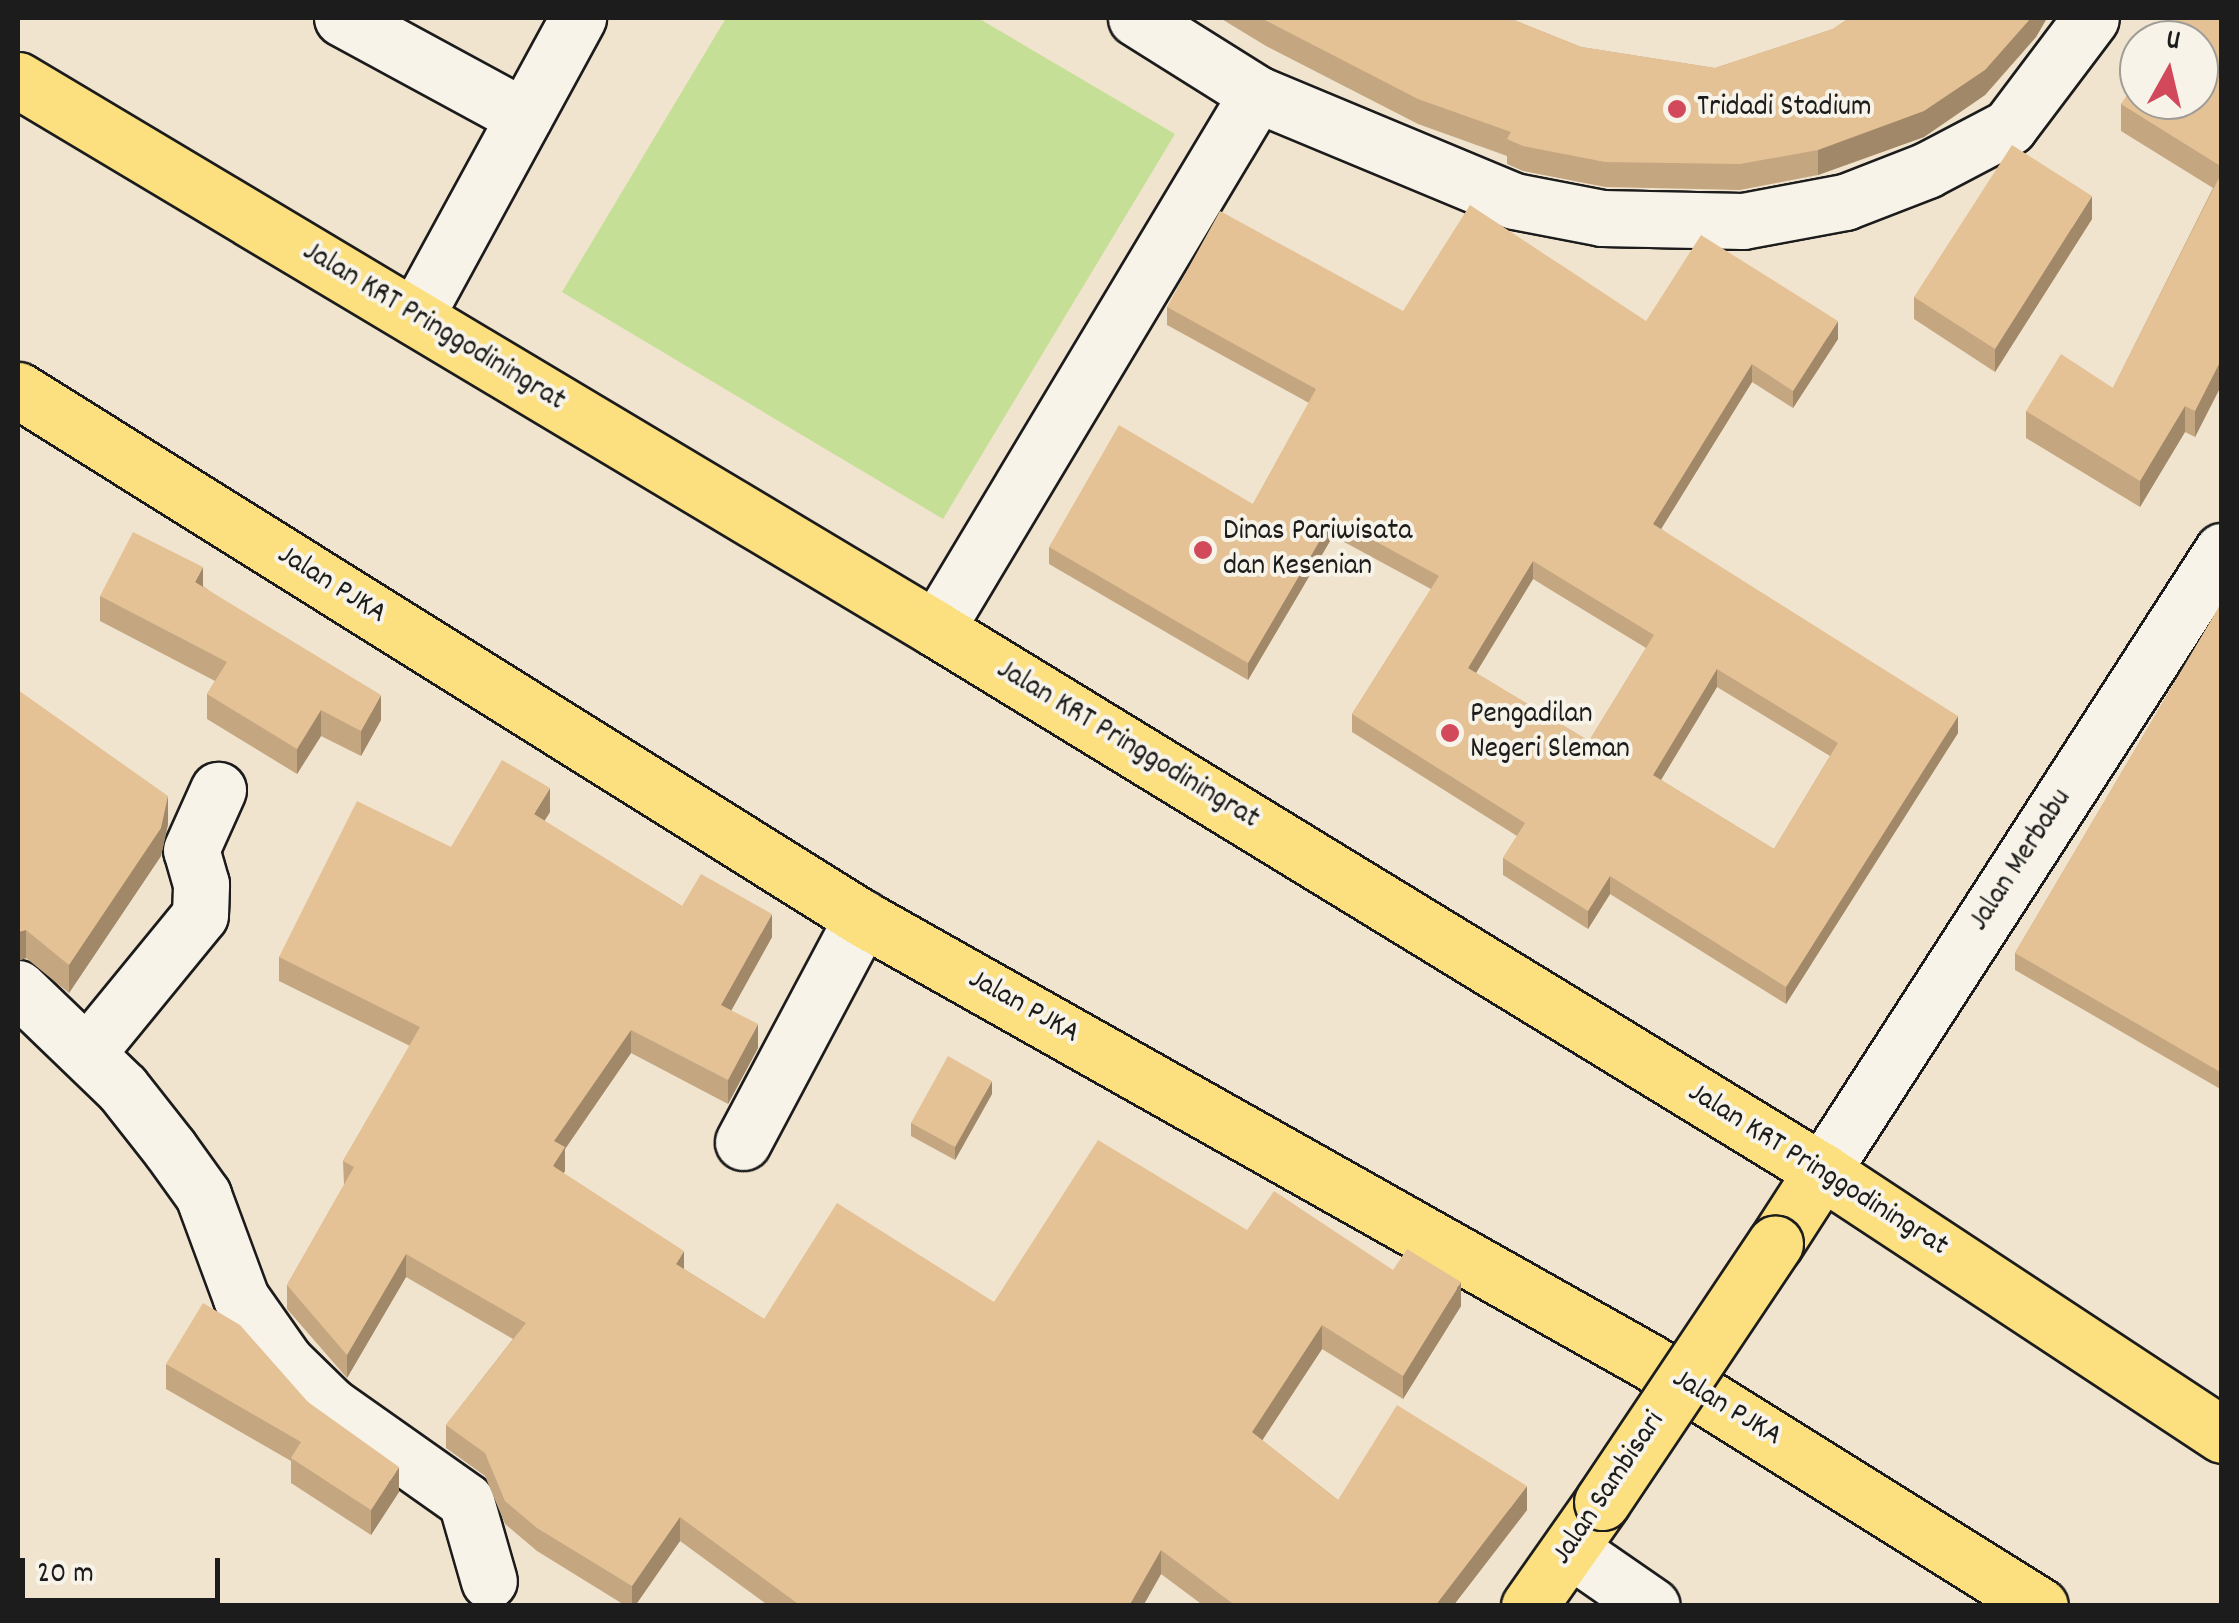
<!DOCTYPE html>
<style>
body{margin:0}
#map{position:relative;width:2239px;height:1623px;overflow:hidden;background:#f1e4cf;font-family:Dekko,sans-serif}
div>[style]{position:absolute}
.green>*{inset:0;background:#c5df96}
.roads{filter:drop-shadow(2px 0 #1c1c1c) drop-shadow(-2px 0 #1c1c1c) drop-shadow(0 2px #1c1c1c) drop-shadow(0 -2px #1c1c1c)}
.minor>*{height:55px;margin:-27.5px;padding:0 27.5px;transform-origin:27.5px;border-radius:27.5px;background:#f7f3e8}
.major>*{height:55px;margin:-27.5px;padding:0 27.5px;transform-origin:27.5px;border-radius:27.5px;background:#fce080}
.bridges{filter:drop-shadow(2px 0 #1c1c1c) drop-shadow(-2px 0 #1c1c1c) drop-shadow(0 2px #1c1c1c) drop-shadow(0 -2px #1c1c1c)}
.major-bridge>*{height:55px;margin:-27.5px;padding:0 27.5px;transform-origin:27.5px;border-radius:27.5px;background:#fce080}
.wall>*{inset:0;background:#c4a781}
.shaded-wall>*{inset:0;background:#a08869}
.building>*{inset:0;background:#e4c296}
.dots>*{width:28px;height:28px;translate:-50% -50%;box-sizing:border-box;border:5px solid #f7f3e8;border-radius:50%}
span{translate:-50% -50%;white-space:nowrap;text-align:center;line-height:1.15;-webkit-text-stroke:8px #f7f3e8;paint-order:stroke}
.poi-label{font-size:30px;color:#1c1c1c}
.left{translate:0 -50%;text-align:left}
.street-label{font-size:30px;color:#1c1c1c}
.frame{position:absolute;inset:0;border:20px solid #1c1c1c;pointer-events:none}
.north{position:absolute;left:2119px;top:20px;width:100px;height:100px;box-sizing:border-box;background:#f7f3e8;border:2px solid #9f9d96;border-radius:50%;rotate:8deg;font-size:28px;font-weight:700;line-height:40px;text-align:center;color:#1c1c1c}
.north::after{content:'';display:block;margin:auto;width:35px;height:45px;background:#d1495b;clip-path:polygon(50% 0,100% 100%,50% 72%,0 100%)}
.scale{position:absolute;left:20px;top:1558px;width:200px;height:45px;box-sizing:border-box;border:5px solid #1c1c1c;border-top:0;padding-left:12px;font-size:30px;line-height:35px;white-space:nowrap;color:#1c1c1c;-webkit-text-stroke:8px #f7f3e8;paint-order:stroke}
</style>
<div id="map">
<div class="green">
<i style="clip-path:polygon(726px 18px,978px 18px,1175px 134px,943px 519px,562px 292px)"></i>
</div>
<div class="roads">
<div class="minor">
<i style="left:342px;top:18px;width:207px;rotate:28.5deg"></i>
<i style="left:1136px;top:18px;width:143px;rotate:32.1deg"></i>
<i style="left:1257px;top:94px;width:278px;rotate:22.6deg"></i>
<i style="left:1514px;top:201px;width:90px;rotate:10.9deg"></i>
<i style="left:1602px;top:218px;width:141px;rotate:1.2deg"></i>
<i style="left:1743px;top:221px;width:104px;rotate:-10.6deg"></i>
<i style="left:1845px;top:202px;width:88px;rotate:-21.3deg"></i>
<i style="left:1927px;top:170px;width:93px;rotate:-27.7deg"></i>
<i style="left:2009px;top:127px;width:136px;rotate:-53deg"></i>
<i style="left:415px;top:317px;width:341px;rotate:-61.4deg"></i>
<i style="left:936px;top:629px;width:624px;rotate:-59.04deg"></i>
<i style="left:18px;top:988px;width:144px;rotate:43.9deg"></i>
<i style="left:122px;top:1088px;width:78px;rotate:51.8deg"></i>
<i style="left:170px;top:1149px;width:57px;rotate:54.3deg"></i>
<i style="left:203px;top:1195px;width:110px;rotate:69.7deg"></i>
<i style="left:241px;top:1298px;width:78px;rotate:54.9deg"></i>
<i style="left:286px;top:1362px;width:62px;rotate:44.3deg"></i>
<i style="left:330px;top:1405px;width:166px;rotate:35.2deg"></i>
<i style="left:466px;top:1501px;width:83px;rotate:74deg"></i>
<i style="left:87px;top:1053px;width:178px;rotate:-50.7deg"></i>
<i style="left:200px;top:915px;width:31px;rotate:-88deg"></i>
<i style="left:201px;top:884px;width:35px;rotate:-106deg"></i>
<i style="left:191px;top:850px;width:66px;rotate:-65.8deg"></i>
<i style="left:743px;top:1142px;width:254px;rotate:-62deg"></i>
<i style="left:1822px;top:1171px;width:738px;rotate:-57.17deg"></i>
<i style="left:1571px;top:1550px;width:98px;rotate:34.7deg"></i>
</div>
<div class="major">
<i style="left:18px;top:80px;width:1070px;rotate:30.88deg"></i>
<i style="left:936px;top:629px;width:1039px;rotate:31.46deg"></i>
<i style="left:1822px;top:1171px;width:479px;rotate:33.4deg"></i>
<i style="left:18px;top:390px;width:996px;rotate:32.03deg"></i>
<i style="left:862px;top:918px;width:902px;rotate:29.41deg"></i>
<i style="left:1648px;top:1361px;width:462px;rotate:32deg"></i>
<i style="left:1775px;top:1244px;width:87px;rotate:-57.2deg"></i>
<i style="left:1529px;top:1606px;width:127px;rotate:-54.9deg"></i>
</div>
</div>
<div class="bridges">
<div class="major-bridge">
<i style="left:1602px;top:1502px;width:311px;rotate:-56.2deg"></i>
</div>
</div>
<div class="wall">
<i style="clip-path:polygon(1220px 18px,1509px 18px,1581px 47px,1715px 68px,1833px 29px,1849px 18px,2047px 18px,2036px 37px,1985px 95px,1924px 137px,1818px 175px,1740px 190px,1605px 187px,1523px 171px,1507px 164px,1507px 156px,1418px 124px,1266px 46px)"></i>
<i style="clip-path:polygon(2222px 18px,2222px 384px,2195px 437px,2185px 432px,2140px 507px,2026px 438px,2026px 411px,2113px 388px,2213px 188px,2121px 131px,2121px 104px)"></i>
<i style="clip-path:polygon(2092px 219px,1995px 372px,1914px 319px,1914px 297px)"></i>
<i style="clip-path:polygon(evenodd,1167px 307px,1403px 311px,1646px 321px,1838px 339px,1793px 408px,1752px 382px,1661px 529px,1958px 733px,1786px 1004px,1610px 894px,1588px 929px,1503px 875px,1503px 858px,1517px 836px,1352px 732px,1352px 714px,1431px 589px,1333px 536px,1248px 680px,1049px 564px,1049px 547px,1253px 504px,1309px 403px,1167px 325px,1167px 307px,1533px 579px,1646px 648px,1589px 741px,1476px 673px,1533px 579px,1167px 307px,1717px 687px,1830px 756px,1774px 849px,1661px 780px,1717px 687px)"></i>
<i style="clip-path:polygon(203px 586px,381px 720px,361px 756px,321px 736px,297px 774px,207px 719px,207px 694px,215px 681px,100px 621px,100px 596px)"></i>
<i style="clip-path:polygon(2222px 602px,2222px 1090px,2015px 970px,2015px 953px)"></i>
<i style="clip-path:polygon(18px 690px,168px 824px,161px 856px,69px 993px,26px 958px,18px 961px)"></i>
<i style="clip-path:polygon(550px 812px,544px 821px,682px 906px,772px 937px,731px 1011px,758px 1048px,728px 1104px,631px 1053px,565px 1149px,563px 1173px,684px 1269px,764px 1319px,994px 1302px,1247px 1230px,1393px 1270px,1461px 1306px,1403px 1399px,1322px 1349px,1262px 1440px,1338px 1500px,1527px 1510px,1453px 1606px,1204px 1606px,1161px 1574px,1143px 1606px,769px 1606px,680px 1541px,635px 1606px,626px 1606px,537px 1551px,505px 1524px,485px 1476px,446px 1448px,446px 1425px,513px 1339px,406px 1277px,347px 1378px,287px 1309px,287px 1285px,344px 1185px,343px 1161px,410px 1046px,279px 981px,279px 957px,451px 847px)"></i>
<i style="clip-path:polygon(992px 1094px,955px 1160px,911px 1136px,911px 1123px)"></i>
<i style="clip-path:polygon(166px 1364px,308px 1402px,399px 1492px,371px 1535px,291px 1483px,291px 1461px,166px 1389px)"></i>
</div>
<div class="shaded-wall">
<i style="clip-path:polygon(2031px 18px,2047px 18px,2036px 37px,1985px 95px,1924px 137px,1818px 175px,1818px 150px)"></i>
<i style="clip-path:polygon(2092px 196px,2092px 219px,1995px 372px,1995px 349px)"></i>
<i style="clip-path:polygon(1838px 321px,1838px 339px,1793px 408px,1793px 391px)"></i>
<i style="clip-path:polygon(2222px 358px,2222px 384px,2195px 437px,2195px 411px)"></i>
<i style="clip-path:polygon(1752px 364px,1752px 382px,1653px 542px,1653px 524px)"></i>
<i style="clip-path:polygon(2185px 406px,2185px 432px,2140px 507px,2140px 481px)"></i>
<i style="clip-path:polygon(1333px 518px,1333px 536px,1248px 680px,1248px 663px)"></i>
<i style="clip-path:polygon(1533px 561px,1533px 579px,1468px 686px,1468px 668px)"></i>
<i style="clip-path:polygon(203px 567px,203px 592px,195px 582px)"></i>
<i style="clip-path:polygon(1717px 669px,1717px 687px,1653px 793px,1653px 775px)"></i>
<i style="clip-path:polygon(381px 695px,381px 720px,361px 756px,361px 731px)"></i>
<i style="clip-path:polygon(321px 710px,321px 736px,297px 774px,297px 749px)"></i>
<i style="clip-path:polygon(1958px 716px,1958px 733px,1786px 1004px,1786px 987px)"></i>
<i style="clip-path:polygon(550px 788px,550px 812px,534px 838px,534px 814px)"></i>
<i style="clip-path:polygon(168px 796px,168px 824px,161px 856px,69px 993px,69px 965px)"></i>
<i style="clip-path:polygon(1610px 876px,1610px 894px,1588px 929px,1588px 911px)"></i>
<i style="clip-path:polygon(772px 914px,772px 937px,721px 1029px,721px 1005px)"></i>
<i style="clip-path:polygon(26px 930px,26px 958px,18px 961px,18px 932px)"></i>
<i style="clip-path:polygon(758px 1024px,758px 1048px,728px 1104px,728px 1080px)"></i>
<i style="clip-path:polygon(631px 1030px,631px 1053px,565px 1149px,565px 1171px,553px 1190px,554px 1141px)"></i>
<i style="clip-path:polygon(992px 1081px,992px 1094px,955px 1160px,955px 1147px)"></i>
<i style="clip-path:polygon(684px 1251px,684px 1275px,676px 1264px)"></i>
<i style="clip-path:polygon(406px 1254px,406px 1277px,347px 1378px,347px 1355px)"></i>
<i style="clip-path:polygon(1461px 1282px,1461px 1306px,1403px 1399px,1403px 1376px)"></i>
<i style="clip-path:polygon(1322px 1325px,1322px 1349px,1252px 1456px,1252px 1432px)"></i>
<i style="clip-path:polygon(399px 1467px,399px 1492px,371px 1535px,371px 1510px)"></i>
<i style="clip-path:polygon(1527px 1486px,1527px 1510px,1453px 1606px,1435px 1606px)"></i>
<i style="clip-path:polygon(680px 1517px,680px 1541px,635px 1606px,632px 1606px,632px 1586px)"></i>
<i style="clip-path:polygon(1161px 1550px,1161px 1574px,1143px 1606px,1129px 1606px)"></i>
</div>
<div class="building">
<i style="clip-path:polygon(1261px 18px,1509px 18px,1581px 47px,1715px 68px,1833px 29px,1849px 18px,2031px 18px,1985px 70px,1924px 111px,1818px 150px,1740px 164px,1605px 162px,1523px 146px,1507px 139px,1511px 132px,1418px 99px)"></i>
<i style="clip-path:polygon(2177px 18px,2222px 18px,2222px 167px,2121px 104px,2139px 77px,2139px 100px,2199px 100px,2199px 40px,2162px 40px)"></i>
<i style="clip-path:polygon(2012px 145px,2092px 196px,1995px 349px,1914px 297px)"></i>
<i style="clip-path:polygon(2222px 172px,2222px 358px,2195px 411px,2185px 406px,2140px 481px,2026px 411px,2061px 354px,2113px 388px)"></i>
<i style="clip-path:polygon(evenodd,1470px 205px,1646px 321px,1701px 235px,1838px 321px,1793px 391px,1752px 364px,1653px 524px,1958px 716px,1786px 987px,1610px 876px,1588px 911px,1503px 858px,1525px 823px,1352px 714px,1439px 576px,1333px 518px,1248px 663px,1049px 547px,1119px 425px,1253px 504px,1316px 389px,1167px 307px,1220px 211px,1403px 311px,1470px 205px,1533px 561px,1654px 635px,1589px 741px,1468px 668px,1533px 561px,1470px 205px,1717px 669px,1838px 743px,1774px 849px,1653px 775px,1717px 669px)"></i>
<i style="clip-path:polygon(133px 532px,203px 567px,195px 582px,381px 695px,361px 731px,321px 710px,297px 749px,207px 694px,227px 662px,100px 596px)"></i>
<i style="clip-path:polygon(2222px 602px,2222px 1073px,2015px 953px)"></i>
<i style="clip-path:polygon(18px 690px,168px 796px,161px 828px,69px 965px,26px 930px,18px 932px)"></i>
<i style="clip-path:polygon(502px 760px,550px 788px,534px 814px,682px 906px,701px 874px,772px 914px,721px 1005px,758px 1024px,728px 1080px,631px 1030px,554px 1141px,565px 1147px,553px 1166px,684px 1251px,676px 1264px,764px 1319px,837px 1203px,994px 1302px,1098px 1140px,1247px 1230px,1274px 1191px,1393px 1270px,1407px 1249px,1461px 1282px,1403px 1376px,1322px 1325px,1252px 1432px,1338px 1500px,1397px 1405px,1527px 1486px,1435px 1606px,1236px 1606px,1161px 1550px,1129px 1606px,801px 1606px,680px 1517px,632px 1586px,537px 1528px,505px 1501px,485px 1453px,446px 1425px,526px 1323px,406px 1254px,347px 1355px,287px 1285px,354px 1167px,343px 1161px,420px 1027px,279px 957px,357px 801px,451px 847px)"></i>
<i style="clip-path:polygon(948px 1056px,992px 1081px,955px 1147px,911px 1123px)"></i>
<i style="clip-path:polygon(203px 1303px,240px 1325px,308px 1402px,399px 1467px,371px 1510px,291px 1458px,301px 1442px,166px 1364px)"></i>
</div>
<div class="dots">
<i style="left:1677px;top:109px;background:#d1495b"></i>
<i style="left:1203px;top:550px;background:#d1495b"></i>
<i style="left:1450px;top:733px;background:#d1495b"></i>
</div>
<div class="poi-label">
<span class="left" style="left:1697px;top:109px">Tridadi Stadium</span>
<span class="left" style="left:1223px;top:550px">Dinas Pariwisata<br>dan Kesenian</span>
<span class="left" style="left:1470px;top:733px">Pengadilan<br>Negeri Sleman</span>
</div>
<div class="street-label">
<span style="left:433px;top:328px;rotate:31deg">Jalan KRT Pringgodiningrat</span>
<span style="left:331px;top:586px;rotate:32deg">Jalan PJKA</span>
<span style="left:1127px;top:746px;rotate:31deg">Jalan KRT Pringgodiningrat</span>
<span style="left:2022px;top:861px;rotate:-57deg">Jalan Merbabu</span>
<span style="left:1023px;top:1008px;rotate:29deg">Jalan PJKA</span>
<span style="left:1817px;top:1171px;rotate:32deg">Jalan KRT Pringgodiningrat</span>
<span style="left:1726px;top:1409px;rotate:31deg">Jalan PJKA</span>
<span style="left:1610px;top:1489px;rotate:-56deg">Jalan Sambisari</span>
</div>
<div class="frame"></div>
<div class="north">U</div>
<div class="scale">20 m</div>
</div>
